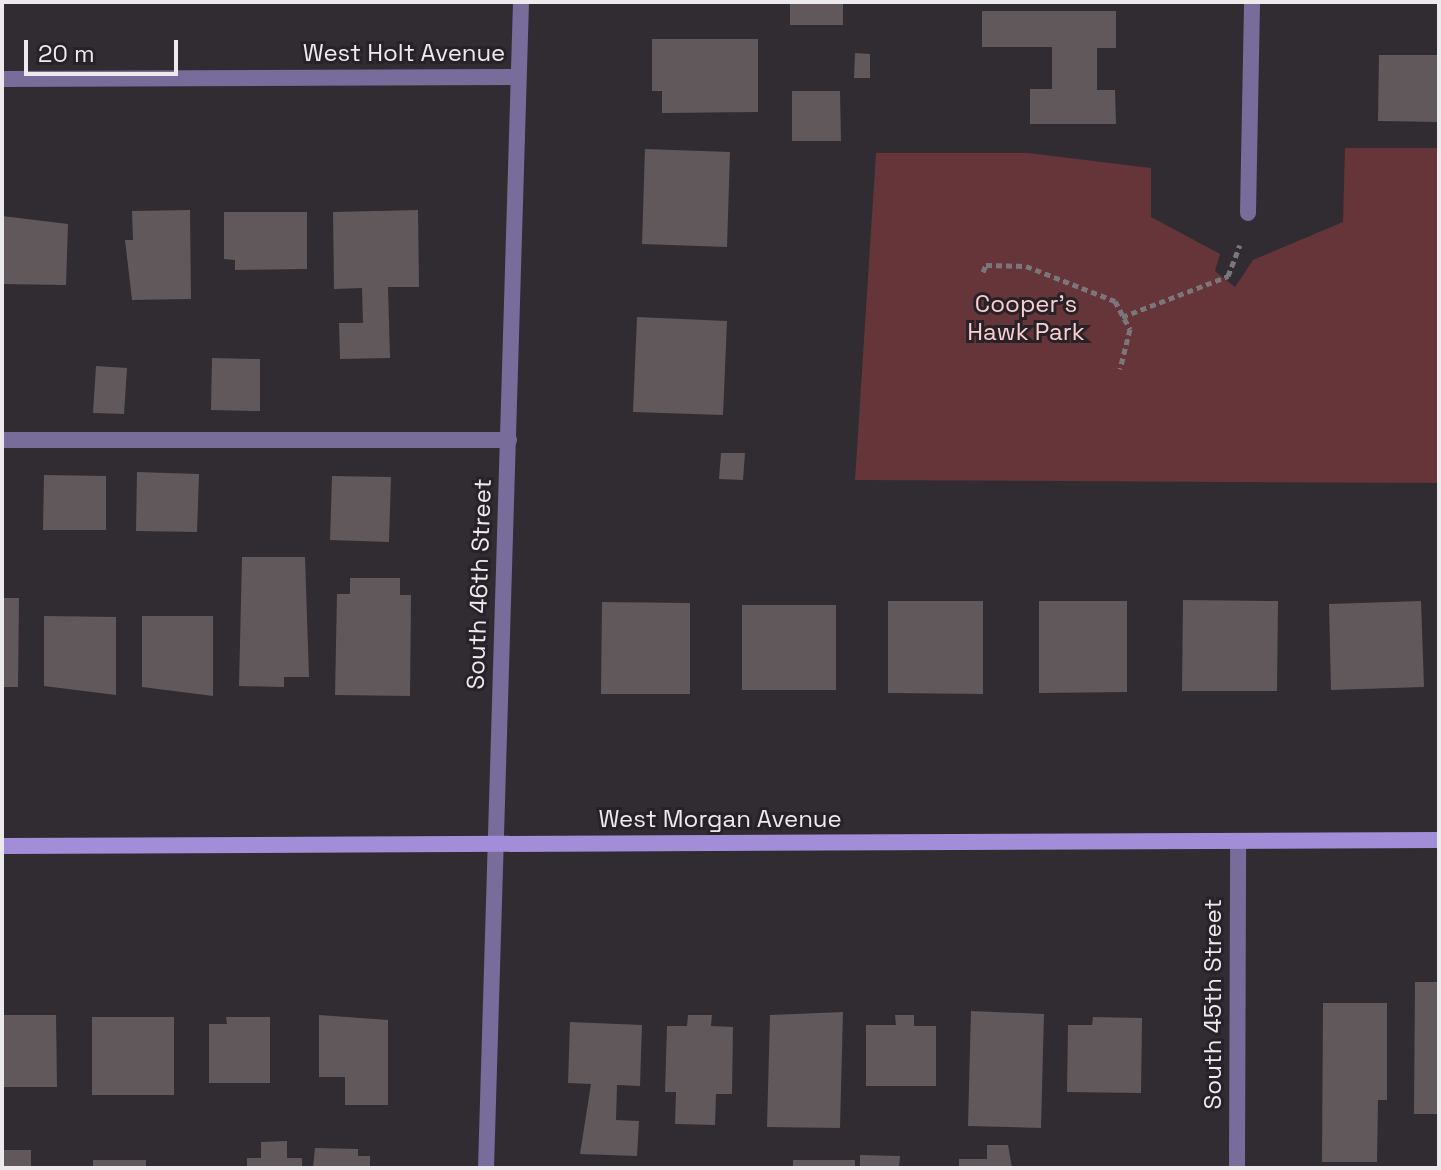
<!DOCTYPE html>
<style>
body{margin:0}
#map{position:relative;width:1441px;height:1170px;overflow:hidden;background:#312c31;font-family:"Space Grotesk",sans-serif}
div>[style]{position:absolute}
.green>*{inset:0;background:#653539}
.building>*{inset:0;background:#60585b}
.path>*{height:5px;margin-top:-2.5px;transform-origin:0;background:repeating-linear-gradient(90deg,#7a767b 0 6px,transparent 0 10px)}
.lane>*{height:16px;margin:-8px;padding:0 8px;transform-origin:8px;border-radius:8px;background:#786c9a}
.street>*{height:16px;margin:-8px;padding:0 8px;transform-origin:8px;border-radius:8px;background:#786c9a}
.secondary>*{height:16px;margin:-8px;padding:0 8px;transform-origin:8px;border-radius:8px;background:#a28ed8}
span{translate:-50% -50%;white-space:nowrap;text-align:center;line-height:1.15;-webkit-text-stroke:6px #272227;paint-order:stroke}
.street-label{font-size:24px;color:#edeaee}
.park-label{font-size:24px;color:#fcced0}
.frame{position:absolute;inset:0;border:4px solid #edeaee;pointer-events:none}
.scale{position:absolute;left:24px;top:40px;width:154px;height:36px;box-sizing:border-box;border:4px solid #edeaee;border-top:0;padding-left:10px;font-size:24px;line-height:28px;white-space:nowrap;color:#edeaee;-webkit-text-stroke:6px #272227;paint-order:stroke}
</style>
<div id="map">
<div class="green">
<i style="clip-path:polygon(1345px 148px,1439px 148px,1439px 483px,855px 480px,876px 153px,1028px 153px,1151px 168px,1151px 217px,1220px 254px,1215px 271px,1235px 287px,1253px 260px,1343px 222px)"></i>
</div>
<div class="building">
<i style="clip-path:polygon(790px 2px,843px 2px,843px 25px,790px 25px)"></i>
<i style="clip-path:polygon(982px 11px,1116px 11px,1116px 48px,1097px 48px,1097px 90px,1115px 90px,1116px 124px,1030px 124px,1030px 89px,1052px 89px,1052px 47px,982px 47px)"></i>
<i style="clip-path:polygon(652px 39px,758px 39px,758px 112px,662px 113px,662px 91px,652px 91px)"></i>
<i style="clip-path:polygon(855px 53px,870px 54px,870px 78px,854px 78px)"></i>
<i style="clip-path:polygon(1379px 55px,1439px 55px,1439px 122px,1378px 121px)"></i>
<i style="clip-path:polygon(792px 91px,840px 91px,841px 141px,792px 141px)"></i>
<i style="clip-path:polygon(645px 149px,730px 152px,727px 247px,642px 244px)"></i>
<i style="clip-path:polygon(190px 210px,191px 299px,132px 300px,125px 240px,133px 240px,132px 211px)"></i>
<i style="clip-path:polygon(418px 210px,419px 287px,388px 287px,390px 358px,340px 359px,339px 323px,363px 323px,362px 288px,334px 289px,333px 212px)"></i>
<i style="clip-path:polygon(224px 212px,307px 212px,307px 269px,235px 270px,235px 260px,224px 259px)"></i>
<i style="clip-path:polygon(2px 216px,68px 224px,66px 285px,2px 284px)"></i>
<i style="clip-path:polygon(637px 317px,727px 321px,723px 415px,633px 412px)"></i>
<i style="clip-path:polygon(212px 358px,260px 359px,260px 411px,211px 410px)"></i>
<i style="clip-path:polygon(96px 366px,127px 368px,124px 414px,93px 413px)"></i>
<i style="clip-path:polygon(721px 453px,745px 453px,743px 480px,719px 479px)"></i>
<i style="clip-path:polygon(137px 472px,199px 474px,197px 532px,136px 531px)"></i>
<i style="clip-path:polygon(44px 475px,106px 476px,106px 530px,43px 530px)"></i>
<i style="clip-path:polygon(332px 476px,391px 477px,389px 542px,330px 540px)"></i>
<i style="clip-path:polygon(242px 557px,305px 557px,309px 677px,284px 677px,284px 687px,239px 686px)"></i>
<i style="clip-path:polygon(350px 578px,400px 578px,400px 595px,411px 595px,410px 696px,335px 695px,337px 594px,350px 594px)"></i>
<i style="clip-path:polygon(2px 598px,19px 598px,18px 687px,2px 687px)"></i>
<i style="clip-path:polygon(1183px 600px,1278px 601px,1277px 691px,1182px 691px)"></i>
<i style="clip-path:polygon(888px 601px,983px 601px,983px 694px,888px 693px)"></i>
<i style="clip-path:polygon(1039px 601px,1127px 601px,1127px 692px,1039px 693px)"></i>
<i style="clip-path:polygon(1421px 601px,1424px 687px,1331px 690px,1329px 604px)"></i>
<i style="clip-path:polygon(602px 602px,690px 603px,690px 694px,601px 694px)"></i>
<i style="clip-path:polygon(742px 605px,836px 605px,836px 690px,742px 690px)"></i>
<i style="clip-path:polygon(44px 616px,116px 617px,116px 695px,44px 686px)"></i>
<i style="clip-path:polygon(142px 616px,213px 616px,213px 696px,142px 687px)"></i>
<i style="clip-path:polygon(1415px 982px,1439px 982px,1439px 1114px,1414px 1114px)"></i>
<i style="clip-path:polygon(1323px 1003px,1387px 1003px,1387px 1100px,1378px 1100px,1377px 1162px,1322px 1162px)"></i>
<i style="clip-path:polygon(971px 1011px,1044px 1014px,1041px 1128px,968px 1126px)"></i>
<i style="clip-path:polygon(843px 1012px,840px 1128px,767px 1127px,770px 1015px)"></i>
<i style="clip-path:polygon(2px 1015px,56px 1015px,57px 1087px,2px 1087px)"></i>
<i style="clip-path:polygon(319px 1015px,388px 1020px,388px 1105px,345px 1105px,345px 1077px,319px 1077px)"></i>
<i style="clip-path:polygon(688px 1015px,712px 1015px,711px 1026px,733px 1027px,732px 1094px,716px 1094px,715px 1125px,675px 1124px,676px 1092px,665px 1092px,667px 1026px,687px 1026px)"></i>
<i style="clip-path:polygon(895px 1015px,914px 1015px,914px 1026px,936px 1026px,936px 1086px,866px 1086px,866px 1025px,896px 1025px)"></i>
<i style="clip-path:polygon(92px 1017px,174px 1017px,174px 1095px,92px 1095px)"></i>
<i style="clip-path:polygon(226px 1017px,270px 1017px,270px 1083px,209px 1083px,209px 1024px,227px 1024px)"></i>
<i style="clip-path:polygon(1093px 1017px,1142px 1018px,1141px 1093px,1067px 1092px,1068px 1025px,1092px 1025px)"></i>
<i style="clip-path:polygon(570px 1022px,642px 1025px,640px 1086px,617px 1085px,616px 1120px,639px 1121px,637px 1156px,580px 1154px,591px 1084px,568px 1083px)"></i>
<i style="clip-path:polygon(287px 1141px,287px 1158px,302px 1158px,302px 1168px,247px 1168px,247px 1158px,261px 1158px,261px 1142px)"></i>
<i style="clip-path:polygon(987px 1145px,1008px 1145px,1012px 1168px,959px 1168px,959px 1159px,987px 1159px)"></i>
<i style="clip-path:polygon(315px 1148px,358px 1149px,358px 1156px,370px 1156px,370px 1168px,313px 1168px)"></i>
<i style="clip-path:polygon(2px 1150px,31px 1150px,31px 1168px,2px 1168px)"></i>
<i style="clip-path:polygon(860px 1155px,900px 1156px,899px 1168px,860px 1168px)"></i>
<i style="clip-path:polygon(93px 1160px,146px 1160px,146px 1168px,93px 1168px)"></i>
<i style="clip-path:polygon(793px 1160px,855px 1160px,855px 1168px,793px 1168px)"></i>
</div>
<div class="path">
<i style="left:983px;top:272px;width:8px;rotate:-67deg"></i>
<i style="left:986px;top:265px;width:40px;rotate:1.4deg"></i>
<i style="left:1026px;top:266px;width:96px;rotate:21.5deg"></i>
<i style="left:1115px;top:301px;width:32px;rotate:62deg"></i>
<i style="left:1130px;top:329px;width:41px;rotate:104deg"></i>
<i style="left:1122px;top:317px;width:114px;rotate:-21.1deg"></i>
<i style="left:1228px;top:276px;width:33px;rotate:-69deg"></i>
</div>
<div class="lane">
<i style="left:2px;top:440px;width:507px"></i>
</div>
<div class="street">
<i style="left:2px;top:79px;width:516px;rotate:-0.22deg"></i>
<i style="left:1248px;top:213px;width:211px;rotate:-88.9deg"></i>
<i style="left:486px;top:1168px;width:1167px;rotate:-88.28deg"></i>
<i style="left:1237px;top:1168px;width:327px;rotate:-89.8deg"></i>
</div>
<div class="secondary">
<i style="left:2px;top:846px;width:1437px;rotate:-0.24deg"></i>
</div>
<div class="street-label">
<span style="left:404px;top:53px">West Holt Avenue</span>
<span style="left:479px;top:584px;rotate:-88deg">South 46th Street</span>
<span style="left:720px;top:819px">West Morgan Avenue</span>
<span style="left:1213px;top:1004px;rotate:-90deg">South 45th Street</span>
</div>
<div class="park-label">
<span style="left:1026px;top:318px">Cooper's<br>Hawk Park</span>
</div>
<div class="frame"></div>
<div class="scale">20 m</div>
</div>
